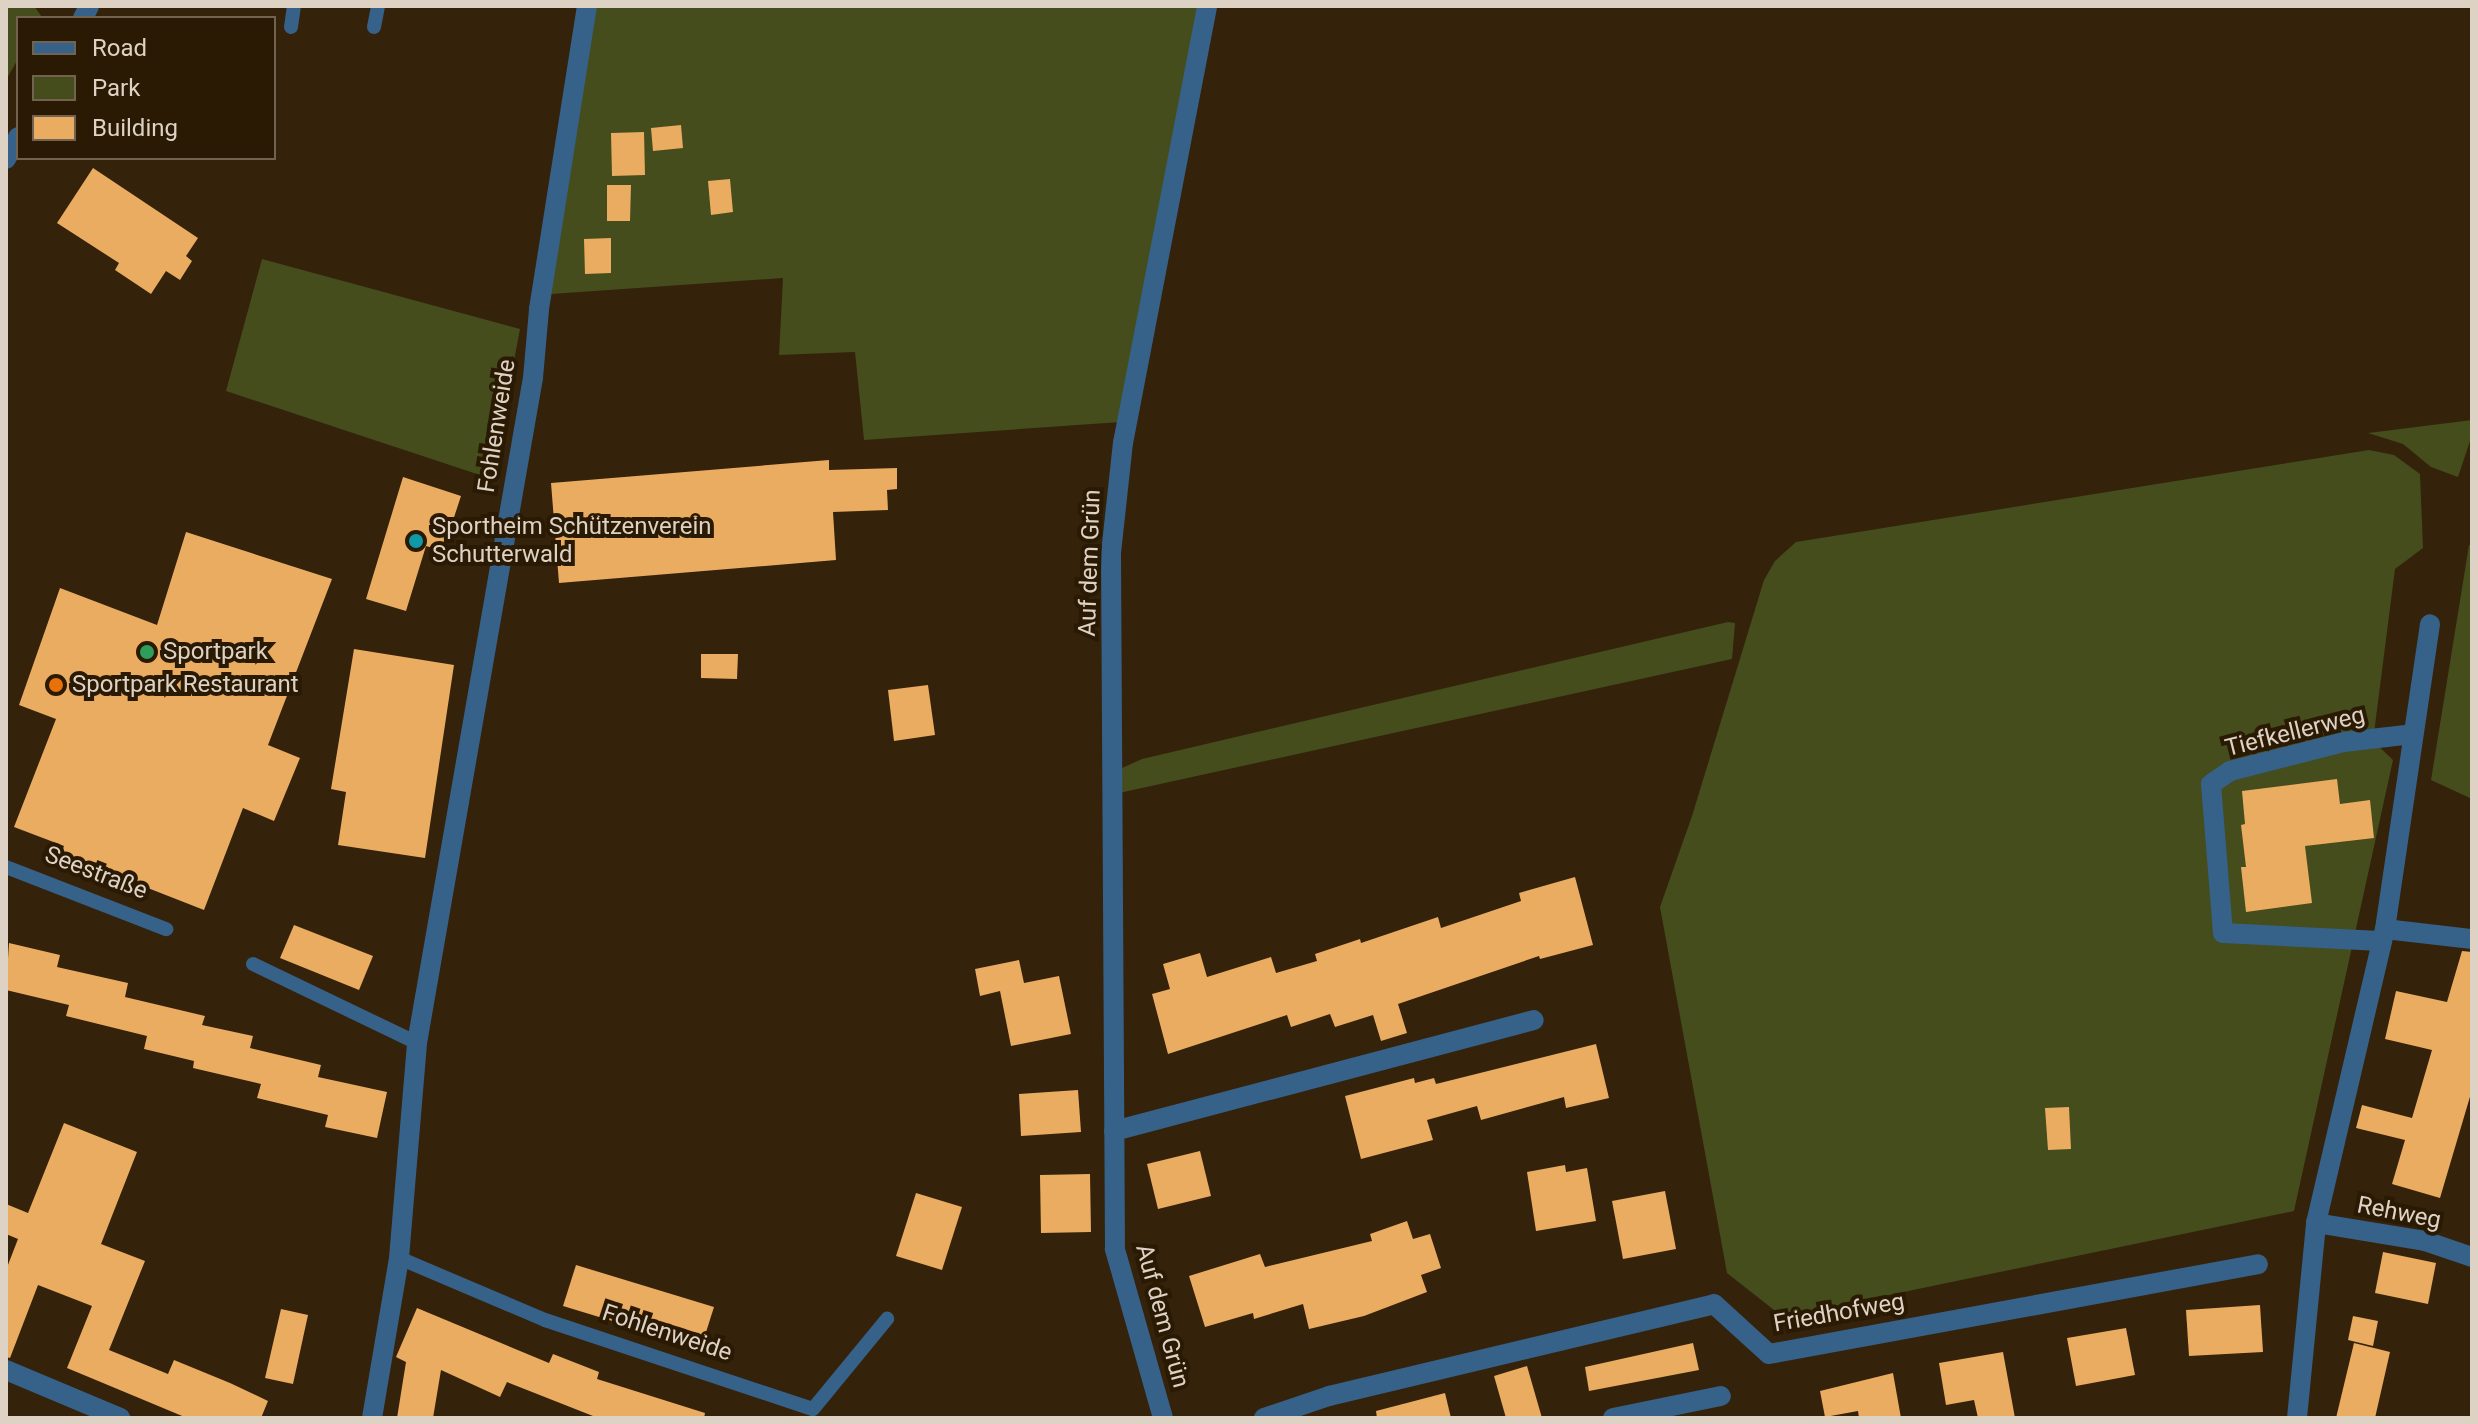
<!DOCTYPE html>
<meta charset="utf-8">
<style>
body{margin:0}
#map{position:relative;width:2478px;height:1424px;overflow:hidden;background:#34220b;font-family:Roboto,sans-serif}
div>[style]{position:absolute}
.green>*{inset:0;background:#444d1b}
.building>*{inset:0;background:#eaac61}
.service>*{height:14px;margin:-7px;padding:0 7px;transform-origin:7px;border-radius:7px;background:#366188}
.minor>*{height:20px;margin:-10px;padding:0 10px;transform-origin:10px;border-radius:10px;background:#366188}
.tertiary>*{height:20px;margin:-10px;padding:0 10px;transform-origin:10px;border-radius:10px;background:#366188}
.dots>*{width:22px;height:22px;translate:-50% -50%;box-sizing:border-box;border:4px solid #2a1903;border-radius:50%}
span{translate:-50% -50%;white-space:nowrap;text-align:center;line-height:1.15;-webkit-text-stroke:8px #2a1903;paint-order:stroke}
.street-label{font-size:24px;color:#ded2c5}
.poi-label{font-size:24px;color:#ded2c5}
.left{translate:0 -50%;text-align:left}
.frame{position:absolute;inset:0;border:8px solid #ded2c5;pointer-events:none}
.legend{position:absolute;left:16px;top:16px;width:260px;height:144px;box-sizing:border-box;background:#2a1903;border:2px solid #726351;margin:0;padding:10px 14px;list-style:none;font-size:24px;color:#ded2c5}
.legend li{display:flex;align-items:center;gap:16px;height:40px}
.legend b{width:40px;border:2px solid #726351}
</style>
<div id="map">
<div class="green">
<i style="clip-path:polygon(6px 6px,34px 6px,42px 17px,18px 18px,18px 59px,6px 80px)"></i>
<i style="clip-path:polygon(596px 6px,1200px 6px,1121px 422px,864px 440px,855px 352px,779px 355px,783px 278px,551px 294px)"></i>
<i style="clip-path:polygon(262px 259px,520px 329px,492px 479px,226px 391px)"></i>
<i style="clip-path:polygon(2472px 420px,2472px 435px,2458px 477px,2431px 467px,2403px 444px,2368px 433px)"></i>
<i style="clip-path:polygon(2369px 450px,2394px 455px,2420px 474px,2423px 548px,2395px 569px,2373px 741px,2393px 760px,2294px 1211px,1783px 1317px,1727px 1273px,1660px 907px,1692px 816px,1764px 580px,1775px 561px,1796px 542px)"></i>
<i style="clip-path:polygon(2469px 545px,2472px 545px,2472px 799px,2431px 780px)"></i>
<i style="clip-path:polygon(1728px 622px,1735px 623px,1732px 659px,1119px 793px,1122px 768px,1142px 759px)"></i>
</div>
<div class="building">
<i style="clip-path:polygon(681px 125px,683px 148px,653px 151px,651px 128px)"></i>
<i style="clip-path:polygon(644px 132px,645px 175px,612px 176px,611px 133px)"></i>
<i style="clip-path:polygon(93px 168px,198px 238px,186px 256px,192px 261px,180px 280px,166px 271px,151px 294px,115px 270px,119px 263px,57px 223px)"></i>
<i style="clip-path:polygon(730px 179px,733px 212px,711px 215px,708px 181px)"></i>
<i style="clip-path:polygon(607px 185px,631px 185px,630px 221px,607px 221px)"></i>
<i style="clip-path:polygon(611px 238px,611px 273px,585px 274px,584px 239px)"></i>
<i style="clip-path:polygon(829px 460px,829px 470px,897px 468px,897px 489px,887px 490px,888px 510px,833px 512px,836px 560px,559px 583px,551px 483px)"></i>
<i style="clip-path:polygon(403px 477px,461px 496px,443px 551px,426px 546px,406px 611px,366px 599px)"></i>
<i style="clip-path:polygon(186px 532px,332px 579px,268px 745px,300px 758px,274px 821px,243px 808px,204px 910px,61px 854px,64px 846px,14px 827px,56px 719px,19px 705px,60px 588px,157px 625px)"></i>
<i style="clip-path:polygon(354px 649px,454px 665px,425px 858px,338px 845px,346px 792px,331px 789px)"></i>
<i style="clip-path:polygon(701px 654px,738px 654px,737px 679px,701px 678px)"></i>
<i style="clip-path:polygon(928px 685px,935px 735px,894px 741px,888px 690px)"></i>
<i style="clip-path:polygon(2337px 779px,2340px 804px,2370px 800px,2374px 838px,2305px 846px,2312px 903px,2246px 912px,2241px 867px,2246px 867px,2241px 825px,2245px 824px,2242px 791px)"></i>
<i style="clip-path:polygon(1575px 877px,1593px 945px,1540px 959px,1539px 956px,1398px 1004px,1407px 1033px,1381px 1041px,1373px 1015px,1335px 1027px,1330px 1014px,1291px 1027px,1287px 1015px,1168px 1054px,1152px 994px,1170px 989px,1163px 964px,1200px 953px,1207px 977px,1271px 957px,1276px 973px,1317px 961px,1315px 954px,1360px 939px,1361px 943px,1438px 917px,1441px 928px,1521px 901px,1519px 893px)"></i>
<i style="clip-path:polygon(294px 925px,373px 956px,359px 990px,280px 958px)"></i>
<i style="clip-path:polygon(9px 943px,60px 955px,57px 967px,128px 983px,125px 997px,205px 1016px,202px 1025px,253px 1036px,250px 1048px,321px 1065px,318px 1077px,387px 1092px,377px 1138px,325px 1127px,328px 1115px,257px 1098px,261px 1084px,193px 1068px,194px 1061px,144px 1049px,147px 1036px,66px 1016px,69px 1005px,6px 990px)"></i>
<i style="clip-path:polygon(2462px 951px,2472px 952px,2472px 1090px,2440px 1198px,2392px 1184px,2405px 1140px,2356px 1128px,2362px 1105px,2412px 1118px,2432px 1050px,2385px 1039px,2396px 991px,2447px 1002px)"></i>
<i style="clip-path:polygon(1019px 960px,1024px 983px,1059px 976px,1071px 1034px,1011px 1046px,1000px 991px,980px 996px,975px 969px)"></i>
<i style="clip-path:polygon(1596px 1044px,1609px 1098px,1566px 1108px,1564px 1097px,1481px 1120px,1477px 1106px,1427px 1120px,1433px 1140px,1361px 1159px,1345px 1096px,1414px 1078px,1415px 1083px,1434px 1078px,1436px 1084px)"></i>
<i style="clip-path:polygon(1078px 1090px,1081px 1132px,1021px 1136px,1019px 1094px)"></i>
<i style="clip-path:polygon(2069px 1107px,2071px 1149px,2048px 1150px,2045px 1108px)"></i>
<i style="clip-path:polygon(64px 1123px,137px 1152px,101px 1244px,145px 1261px,109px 1350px,168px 1374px,174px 1360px,230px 1383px,268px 1401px,261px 1418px,187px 1418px,67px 1368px,92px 1306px,38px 1285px,10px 1358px,6px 1357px,6px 1270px,18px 1239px,6px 1234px,6px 1204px,28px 1213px)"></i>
<i style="clip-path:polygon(1200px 1151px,1211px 1196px,1158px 1209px,1147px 1164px)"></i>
<i style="clip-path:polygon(1565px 1165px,1566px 1172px,1587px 1168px,1596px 1221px,1536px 1231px,1527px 1172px)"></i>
<i style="clip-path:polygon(1090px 1174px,1091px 1232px,1041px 1233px,1040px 1175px)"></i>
<i style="clip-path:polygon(1665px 1191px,1676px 1249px,1623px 1259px,1612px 1201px)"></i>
<i style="clip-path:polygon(916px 1193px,962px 1207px,942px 1270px,896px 1256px)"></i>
<i style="clip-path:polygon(1407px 1221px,1413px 1239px,1430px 1234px,1441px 1268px,1421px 1275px,1427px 1292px,1364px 1316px,1309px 1329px,1303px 1304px,1254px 1319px,1253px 1313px,1205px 1327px,1189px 1276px,1260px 1254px,1265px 1267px,1372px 1241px,1370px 1234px)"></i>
<i style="clip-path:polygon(2383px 1252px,2436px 1263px,2428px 1304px,2375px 1293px)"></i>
<i style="clip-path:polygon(576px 1265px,714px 1307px,701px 1348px,563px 1306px)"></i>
<i style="clip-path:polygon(2260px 1305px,2263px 1352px,2189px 1356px,2186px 1310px)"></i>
<i style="clip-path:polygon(417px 1308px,549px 1363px,553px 1354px,599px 1372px,597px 1379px,705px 1413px,704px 1418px,598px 1418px,507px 1382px,500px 1397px,441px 1370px,433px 1418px,397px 1418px,406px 1362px,396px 1357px)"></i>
<i style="clip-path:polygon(281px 1309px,308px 1315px,293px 1384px,265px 1378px)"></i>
<i style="clip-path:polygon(2353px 1316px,2378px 1321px,2373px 1346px,2348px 1340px)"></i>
<i style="clip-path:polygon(2126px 1328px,2135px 1375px,2076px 1386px,2067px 1338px)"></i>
<i style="clip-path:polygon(1693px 1343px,1699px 1370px,1589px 1391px,1585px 1367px)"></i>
<i style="clip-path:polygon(2354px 1343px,2390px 1352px,2375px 1418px,2336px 1418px)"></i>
<i style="clip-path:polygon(2003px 1352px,2015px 1418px,1978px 1418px,1974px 1400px,1946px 1405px,1939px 1363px)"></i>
<i style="clip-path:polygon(1527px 1366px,1542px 1418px,1506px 1418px,1494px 1376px)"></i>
<i style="clip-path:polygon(1893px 1373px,1901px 1418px,1859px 1418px,1858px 1411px,1825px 1417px,1820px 1391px)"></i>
<i style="clip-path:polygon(1445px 1393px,1451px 1418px,1377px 1418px,1376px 1411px)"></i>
</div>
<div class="service">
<i style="left:291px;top:27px;width:21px;rotate:-82deg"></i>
<i style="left:374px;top:27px;width:21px;rotate:-79deg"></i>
<i style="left:6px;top:867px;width:172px;rotate:21.2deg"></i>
<i style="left:253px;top:964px;width:182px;rotate:25.7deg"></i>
<i style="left:399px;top:1258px;width:159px;rotate:23deg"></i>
<i style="left:545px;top:1320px;width:282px;rotate:18.4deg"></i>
<i style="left:813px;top:1409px;width:117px;rotate:-50.6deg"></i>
</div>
<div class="minor">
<i style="left:83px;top:18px;width:13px;rotate:-63deg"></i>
<i style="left:6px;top:159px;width:25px;rotate:-61deg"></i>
<i style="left:2385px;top:929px;width:88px;rotate:6.6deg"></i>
<i style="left:2380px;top:941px;width:157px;rotate:-177.1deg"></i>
<i style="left:2223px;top:933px;width:149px;rotate:-94.6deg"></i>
<i style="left:2211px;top:784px;width:23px;rotate:-34deg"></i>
<i style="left:2230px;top:771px;width:118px;rotate:-14.3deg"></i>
<i style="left:2344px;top:742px;width:69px;rotate:-6.6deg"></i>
<i style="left:1114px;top:1131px;width:434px;rotate:-14.8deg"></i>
<i style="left:2316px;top:1223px;width:110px;rotate:9.4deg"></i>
<i style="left:2425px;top:1241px;width:50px;rotate:18.8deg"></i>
<i style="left:372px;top:1418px;width:162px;rotate:-80.4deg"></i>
<i style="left:399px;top:1258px;width:216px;rotate:-85.2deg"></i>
<i style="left:417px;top:1043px;width:675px;rotate:-80.11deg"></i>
<i style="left:533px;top:378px;width:69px;rotate:-85deg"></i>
<i style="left:539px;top:309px;width:307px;rotate:-81deg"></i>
<i style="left:1163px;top:1418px;width:176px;rotate:-105.9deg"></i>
<i style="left:1115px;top:1249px;width:696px;rotate:-90.33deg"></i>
<i style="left:1111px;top:553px;width:111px;rotate:-83.8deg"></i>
<i style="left:1123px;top:443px;width:445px;rotate:-79.1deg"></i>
<i style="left:1264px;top:1418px;width:69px;rotate:-18.7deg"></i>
<i style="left:1329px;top:1396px;width:396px;rotate:-13.4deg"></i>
<i style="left:1714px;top:1304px;width:74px;rotate:42.3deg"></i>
<i style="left:1769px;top:1354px;width:497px;rotate:-10.4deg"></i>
<i style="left:1613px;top:1418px;width:110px;rotate:-11.5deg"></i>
<i style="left:2297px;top:1418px;width:196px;rotate:-84.4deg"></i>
<i style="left:2316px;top:1223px;width:302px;rotate:-76.8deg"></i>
<i style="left:2385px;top:929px;width:308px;rotate:-81.6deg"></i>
</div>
<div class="tertiary">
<i style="left:6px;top:1370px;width:124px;rotate:22.8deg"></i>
</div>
<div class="dots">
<i style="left:416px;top:541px;background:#0f9aa8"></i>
<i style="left:147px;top:652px;background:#2e9e5b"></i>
<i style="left:56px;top:685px;background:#e8710a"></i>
</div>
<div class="street-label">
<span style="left:497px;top:426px;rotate:-81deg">Fohlenweide</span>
<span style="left:1090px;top:563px;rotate:-88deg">Auf dem Grün</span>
<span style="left:2295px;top:732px;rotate:-14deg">Tiefkellerweg</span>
<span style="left:96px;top:873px;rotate:21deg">Seestraße</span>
<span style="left:2399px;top:1213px;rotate:11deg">Rehweg</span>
<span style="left:1839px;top:1313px;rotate:-10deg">Friedhofweg</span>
<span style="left:1162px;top:1316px;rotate:75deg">Auf dem Grün</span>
<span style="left:667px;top:1333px;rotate:18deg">Fohlenweide</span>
</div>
<div class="poi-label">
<span class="left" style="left:432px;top:541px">Sportheim Schützenverein<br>Schutterwald</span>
<span class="left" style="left:163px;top:652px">Sportpark</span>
<span class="left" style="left:72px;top:685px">Sportpark Restaurant</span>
</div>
<div class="frame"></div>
<ul class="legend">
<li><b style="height:10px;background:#366188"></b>Road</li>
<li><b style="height:22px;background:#444d1b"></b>Park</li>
<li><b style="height:22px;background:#eaac61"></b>Building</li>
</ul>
</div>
